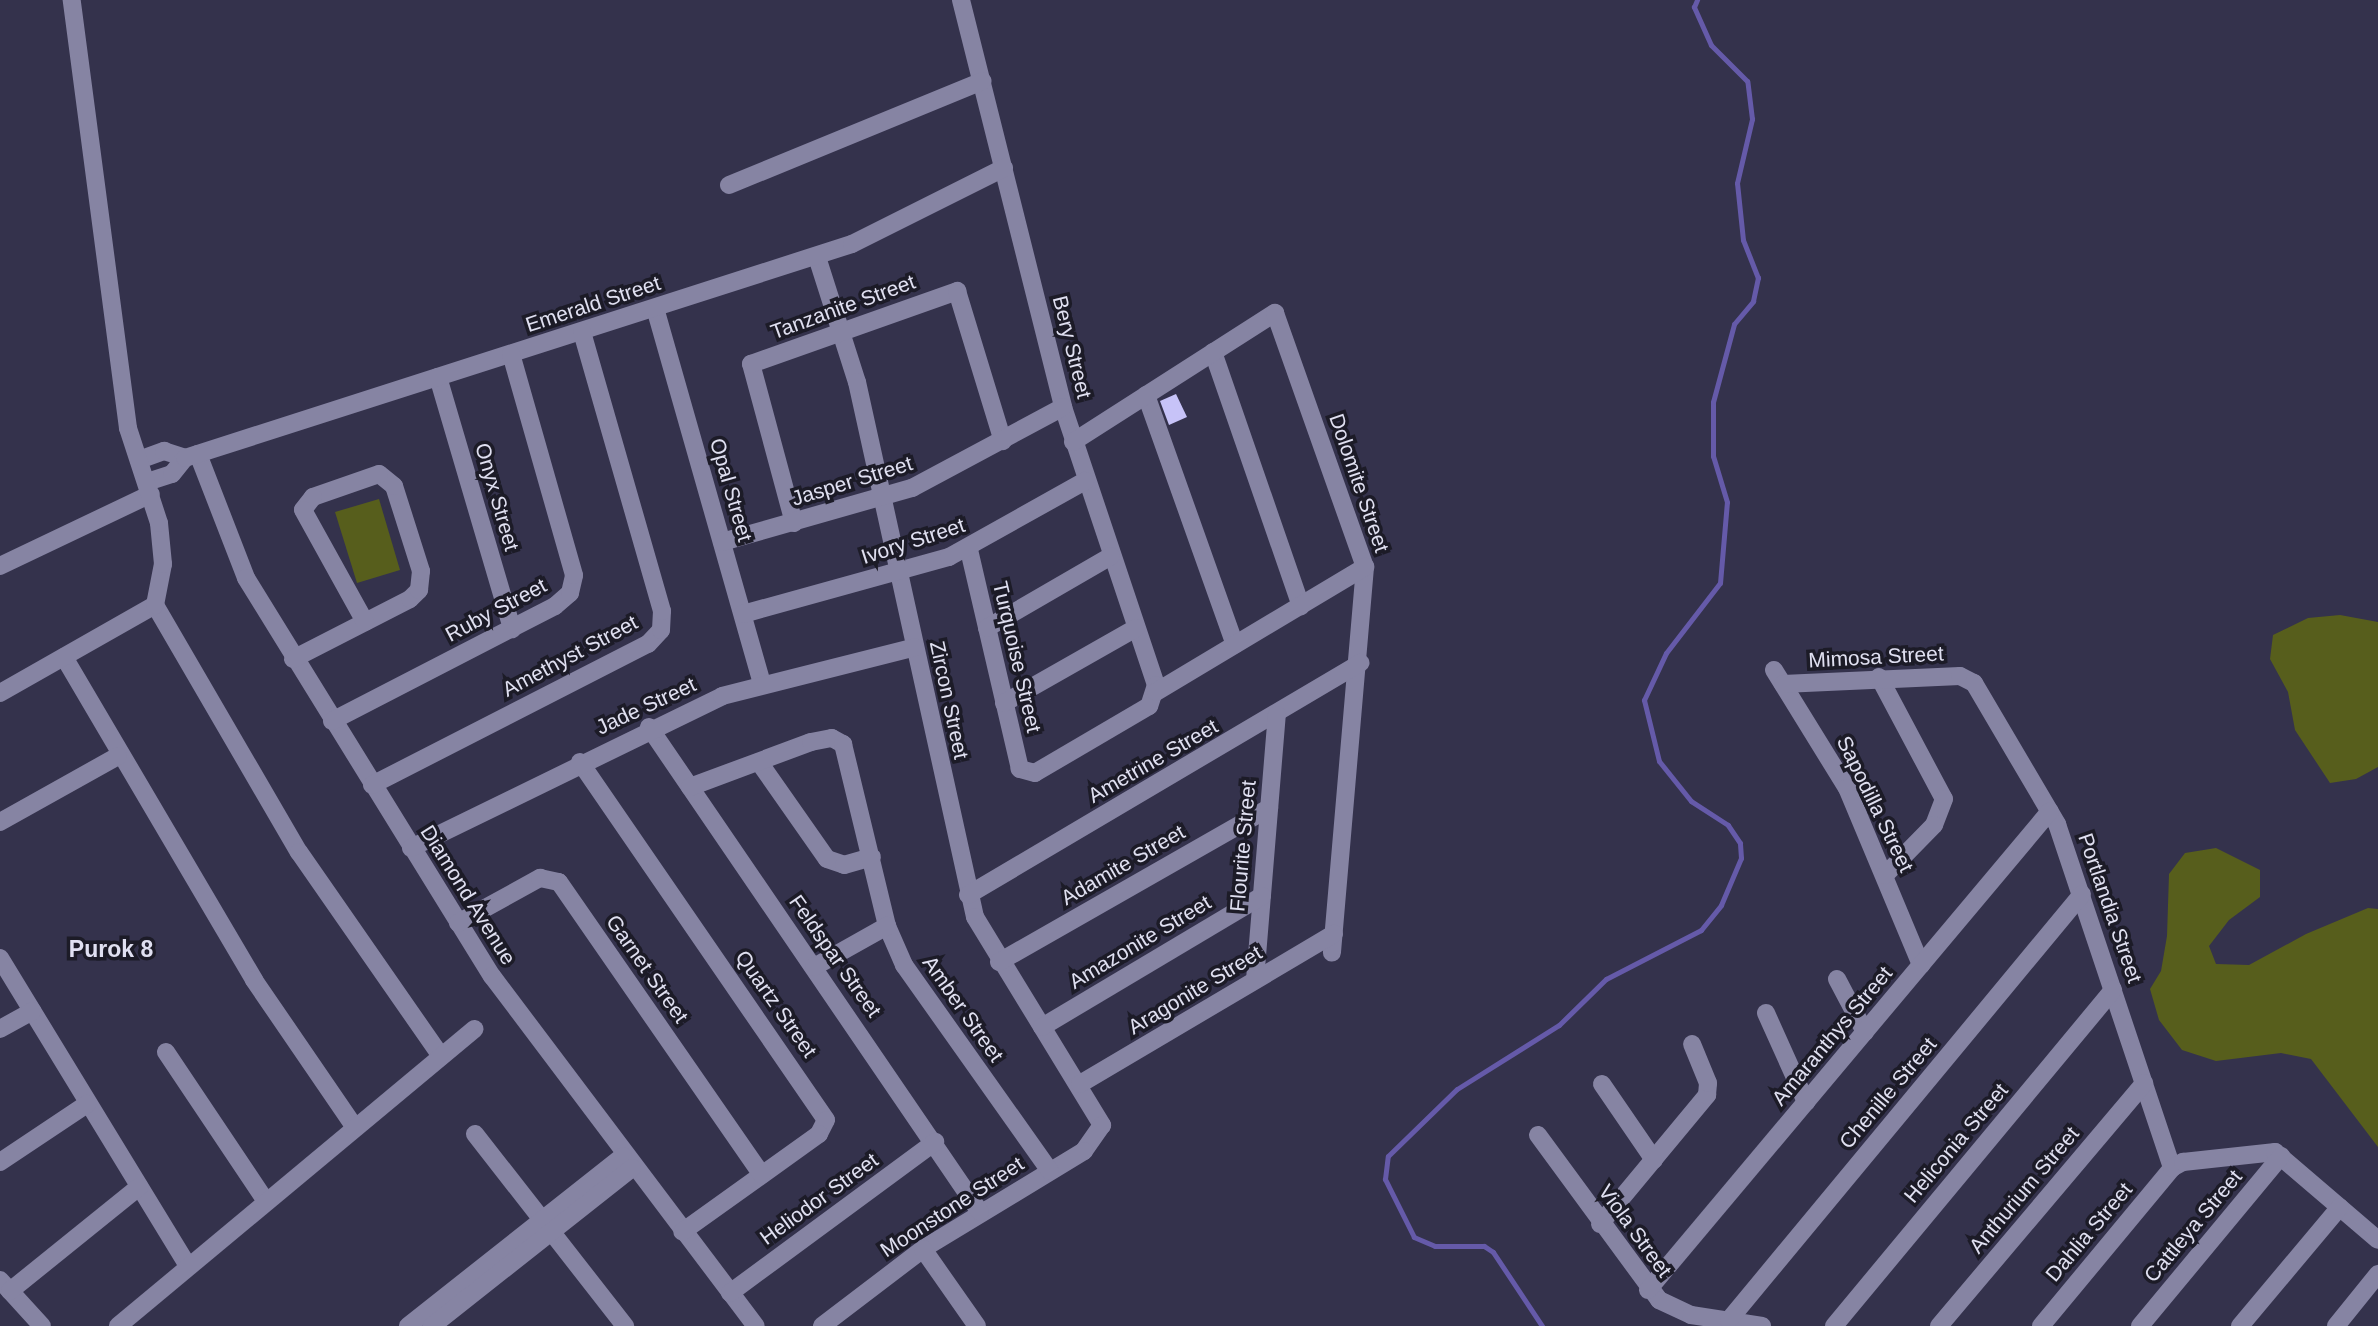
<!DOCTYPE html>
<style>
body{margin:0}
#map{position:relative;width:2378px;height:1326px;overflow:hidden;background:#34324c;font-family:Arial,sans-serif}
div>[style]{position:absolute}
.green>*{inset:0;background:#575e1c}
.stream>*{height:5px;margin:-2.5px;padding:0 2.5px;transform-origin:2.5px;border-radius:2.5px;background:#655aa9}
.building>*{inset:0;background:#c7c3f8}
.street>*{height:18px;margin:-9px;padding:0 9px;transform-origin:9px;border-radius:9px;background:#8684a3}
span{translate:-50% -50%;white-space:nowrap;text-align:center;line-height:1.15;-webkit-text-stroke:7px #1c1b27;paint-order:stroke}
.street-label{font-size:21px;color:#e0e0f1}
.neighbourhood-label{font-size:23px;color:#e0e0f1;font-weight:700}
</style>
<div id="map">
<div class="green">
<i style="clip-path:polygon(379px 499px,400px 570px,357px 583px,335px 512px)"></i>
<i style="clip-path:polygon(2340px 615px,2378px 622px,2378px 767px,2356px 779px,2330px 783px,2295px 730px,2288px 692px,2270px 659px,2273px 635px,2308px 618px)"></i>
<i style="clip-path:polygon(2216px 848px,2260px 870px,2260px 897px,2229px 920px,2209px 946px,2216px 964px,2249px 965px,2306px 934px,2368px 908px,2378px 909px,2378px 1147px,2311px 1059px,2281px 1053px,2216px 1061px,2182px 1050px,2159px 1020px,2150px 989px,2161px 971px,2167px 936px,2169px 874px,2185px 853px)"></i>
</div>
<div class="stream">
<i style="left:1542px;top:1326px;width:89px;rotate:-123.5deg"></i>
<i style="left:1493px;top:1252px;width:11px;rotate:-146deg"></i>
<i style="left:1484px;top:1246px;width:49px;rotate:180deg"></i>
<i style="left:1435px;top:1246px;width:23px;rotate:-157deg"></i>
<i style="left:1414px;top:1237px;width:65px;rotate:-116.6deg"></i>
<i style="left:1385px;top:1179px;width:23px;rotate:-83deg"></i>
<i style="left:1388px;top:1156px;width:96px;rotate:-44.2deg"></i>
<i style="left:1457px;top:1089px;width:120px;rotate:-32.1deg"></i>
<i style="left:1559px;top:1025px;width:66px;rotate:-44.4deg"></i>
<i style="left:1606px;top:979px;width:107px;rotate:-27.3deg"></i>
<i style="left:1701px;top:930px;width:32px;rotate:-51deg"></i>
<i style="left:1721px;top:905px;width:51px;rotate:-66.9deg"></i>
<i style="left:1741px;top:858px;width:15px;rotate:-94deg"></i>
<i style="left:1740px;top:843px;width:22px;rotate:-124deg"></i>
<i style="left:1728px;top:825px;width:44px;rotate:-147deg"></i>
<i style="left:1691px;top:801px;width:51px;rotate:-128.7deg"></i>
<i style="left:1659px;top:761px;width:63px;rotate:-103.8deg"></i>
<i style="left:1644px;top:700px;width:52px;rotate:-64.9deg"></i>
<i style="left:1666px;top:653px;width:88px;rotate:-52.4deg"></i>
<i style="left:1720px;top:583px;width:81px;rotate:-85.1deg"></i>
<i style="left:1727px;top:502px;width:48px;rotate:-106.9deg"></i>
<i style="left:1713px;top:456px;width:54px;rotate:-90deg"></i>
<i style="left:1713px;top:402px;width:81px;rotate:-74.9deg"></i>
<i style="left:1734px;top:324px;width:30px;rotate:-50deg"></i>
<i style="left:1753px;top:301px;width:24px;rotate:-78deg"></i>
<i style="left:1758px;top:278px;width:41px;rotate:-111.5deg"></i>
<i style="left:1743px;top:240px;width:57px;rotate:-96deg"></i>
<i style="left:1737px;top:183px;width:66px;rotate:-76.8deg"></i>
<i style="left:1752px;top:119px;width:38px;rotate:-97deg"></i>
<i style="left:1747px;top:81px;width:51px;rotate:-135deg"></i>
<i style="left:1711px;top:45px;width:42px;rotate:-114.1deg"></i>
<i style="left:1694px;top:7px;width:8px;rotate:-67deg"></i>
</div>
<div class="building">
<i style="clip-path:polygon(1176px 394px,1187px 417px,1169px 425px,1160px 401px)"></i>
</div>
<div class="street">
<i style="left:961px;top:0;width:420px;rotate:75.9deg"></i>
<i style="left:1063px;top:407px;width:293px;rotate:71.5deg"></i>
<i style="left:1156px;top:685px;width:22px;rotate:108deg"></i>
<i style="left:1149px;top:706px;width:132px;rotate:149.6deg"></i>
<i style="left:1035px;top:773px;width:16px;rotate:-165deg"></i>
<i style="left:1020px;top:769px;width:226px;rotate:-103.1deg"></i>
<i style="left:729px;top:185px;width:274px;rotate:-22.3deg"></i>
<i style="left:817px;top:257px;width:131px;rotate:72.3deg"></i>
<i style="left:857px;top:382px;width:548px;rotate:77.56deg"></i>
<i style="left:975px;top:917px;width:244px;rotate:58.6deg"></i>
<i style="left:1102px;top:1125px;width:32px;rotate:125deg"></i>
<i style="left:1084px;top:1151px;width:188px;rotate:148.7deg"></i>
<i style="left:923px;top:1249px;width:127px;rotate:142.7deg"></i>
<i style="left:655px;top:308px;width:391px;rotate:74.1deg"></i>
<i style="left:1213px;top:352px;width:269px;rotate:70.9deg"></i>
<i style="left:438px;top:377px;width:263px;rotate:73.6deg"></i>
<i style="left:1146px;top:395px;width:265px;rotate:70.4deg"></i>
<i style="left:1073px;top:442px;width:240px;rotate:-32.6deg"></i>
<i style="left:1275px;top:313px;width:269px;rotate:70.5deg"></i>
<i style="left:1365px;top:567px;width:387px;rotate:94.9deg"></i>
<i style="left:198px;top:454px;width:133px;rotate:68.8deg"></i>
<i style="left:246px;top:578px;width:468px;rotate:58.3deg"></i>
<i style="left:492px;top:976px;width:438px;rotate:53deg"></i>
<i style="left:139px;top:460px;width:27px;rotate:-20deg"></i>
<i style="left:164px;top:451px;width:22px;rotate:18deg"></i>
<i style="left:147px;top:482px;width:26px;rotate:-18deg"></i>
<i style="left:172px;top:474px;width:21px;rotate:-51deg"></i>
<i style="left:185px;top:458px;width:700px;rotate:-17.79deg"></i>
<i style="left:852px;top:244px;width:170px;rotate:-26.6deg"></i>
<i style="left:794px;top:523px;width:165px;rotate:-105.1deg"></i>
<i style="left:751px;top:364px;width:219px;rotate:-19.5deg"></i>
<i style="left:957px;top:291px;width:157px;rotate:73deg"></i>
<i style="left:722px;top:542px;width:198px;rotate:-15.9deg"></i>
<i style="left:912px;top:488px;width:171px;rotate:-28.2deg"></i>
<i style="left:0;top:566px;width:167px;rotate:-25.5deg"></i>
<i style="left:155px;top:605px;width:286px;rotate:59.8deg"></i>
<i style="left:299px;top:852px;width:249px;rotate:55.2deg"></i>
<i style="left:743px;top:614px;width:214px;rotate:-15.5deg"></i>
<i style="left:949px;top:557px;width:156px;rotate:-29.2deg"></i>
<i style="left:987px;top:628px;width:143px;rotate:-30.1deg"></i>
<i style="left:64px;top:657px;width:375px;rotate:59.5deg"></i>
<i style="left:254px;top:980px;width:177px;rotate:55.6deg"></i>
<i style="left:293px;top:659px;width:131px;rotate:-27.1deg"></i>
<i style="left:410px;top:599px;width:13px;rotate:-45deg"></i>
<i style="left:419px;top:590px;width:19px;rotate:-84deg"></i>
<i style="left:421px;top:571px;width:89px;rotate:-107.6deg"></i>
<i style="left:394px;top:486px;width:19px;rotate:-141deg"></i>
<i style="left:379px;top:474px;width:70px;rotate:160.8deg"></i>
<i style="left:313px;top:497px;width:16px;rotate:128deg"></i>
<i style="left:303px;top:510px;width:128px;rotate:61deg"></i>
<i style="left:1774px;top:670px;width:139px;rotate:58.3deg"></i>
<i style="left:1847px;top:788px;width:192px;rotate:67.3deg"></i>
<i style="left:1879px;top:677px;width:138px;rotate:62deg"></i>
<i style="left:1944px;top:799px;width:28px;rotate:111deg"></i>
<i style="left:1934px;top:825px;width:70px;rotate:134.4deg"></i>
<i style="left:1783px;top:684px;width:177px;rotate:-2.6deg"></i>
<i style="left:1960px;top:676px;width:16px;rotate:27deg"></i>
<i style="left:1974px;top:683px;width:164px;rotate:59.5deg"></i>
<i style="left:2057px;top:824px;width:363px;rotate:71.5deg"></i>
<i style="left:1156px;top:692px;width:244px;rotate:-30.9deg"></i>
<i style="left:0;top:693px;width:178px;rotate:-29.6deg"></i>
<i style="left:155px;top:605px;width:42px;rotate:-79deg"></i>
<i style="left:163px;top:564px;width:41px;rotate:-95.6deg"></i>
<i style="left:159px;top:523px;width:100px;rotate:-108.1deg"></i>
<i style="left:128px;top:428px;width:432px;rotate:-97.5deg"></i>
<i style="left:1004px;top:703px;width:152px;rotate:-29.6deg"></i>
<i style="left:332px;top:721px;width:251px;rotate:-27.3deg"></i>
<i style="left:555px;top:606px;width:20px;rotate:-41deg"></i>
<i style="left:570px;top:593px;width:18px;rotate:-77deg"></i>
<i style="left:574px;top:575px;width:230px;rotate:-105.9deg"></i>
<i style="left:649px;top:727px;width:587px;rotate:55.69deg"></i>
<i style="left:580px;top:762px;width:434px;rotate:55.5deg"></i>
<i style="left:826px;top:1120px;width:16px;rotate:117deg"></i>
<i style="left:819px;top:1134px;width:168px;rotate:144.4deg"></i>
<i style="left:759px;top:762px;width:118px;rotate:55deg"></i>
<i style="left:827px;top:859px;width:18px;rotate:19deg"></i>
<i style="left:844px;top:865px;width:29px;rotate:-16deg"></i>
<i style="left:372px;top:785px;width:310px;rotate:-27.1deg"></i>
<i style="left:648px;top:644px;width:19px;rotate:-47deg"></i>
<i style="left:661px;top:630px;width:19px;rotate:-87deg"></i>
<i style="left:662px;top:611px;width:290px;rotate:-106deg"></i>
<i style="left:690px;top:787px;width:129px;rotate:-20.4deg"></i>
<i style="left:811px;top:742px;width:21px;rotate:-11deg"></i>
<i style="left:832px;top:738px;width:13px;rotate:29deg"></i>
<i style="left:843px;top:744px;width:187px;rotate:76.4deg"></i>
<i style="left:887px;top:926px;width:43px;rotate:66.4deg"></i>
<i style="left:904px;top:965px;width:252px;rotate:54.7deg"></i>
<i style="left:0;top:822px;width:135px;rotate:-29.2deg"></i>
<i style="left:411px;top:848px;width:346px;rotate:-26deg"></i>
<i style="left:722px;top:696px;width:199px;rotate:-14.2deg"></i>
<i style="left:968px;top:895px;width:456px;rotate:-30.6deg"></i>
<i style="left:458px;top:923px;width:94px;rotate:-28.8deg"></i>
<i style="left:540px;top:878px;width:19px;rotate:12deg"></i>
<i style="left:559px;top:882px;width:356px;rotate:55.3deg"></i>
<i style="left:0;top:958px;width:359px;rotate:58.6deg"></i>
<i style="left:999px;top:962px;width:311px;rotate:-29.7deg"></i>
<i style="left:814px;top:967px;width:84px;rotate:-29.3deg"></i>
<i style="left:1837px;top:979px;width:60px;rotate:62.2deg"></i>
<i style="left:1255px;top:980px;width:266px;rotate:-85.3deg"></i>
<i style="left:1766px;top:1013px;width:98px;rotate:65.8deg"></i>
<i style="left:1042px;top:1027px;width:256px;rotate:-30.8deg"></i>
<i style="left:0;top:1029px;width:37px;rotate:-29deg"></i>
<i style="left:166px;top:1052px;width:178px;rotate:56.2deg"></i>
<i style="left:1080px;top:1084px;width:295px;rotate:-30.6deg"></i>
<i style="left:1602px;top:1084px;width:92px;rotate:55.6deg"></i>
<i style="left:475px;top:1134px;width:244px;rotate:52deg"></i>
<i style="left:1538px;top:1135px;width:205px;rotate:53.7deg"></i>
<i style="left:1659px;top:1300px;width:35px;rotate:25deg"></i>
<i style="left:1691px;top:1315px;width:72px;rotate:8.8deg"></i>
<i style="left:0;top:1162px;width:105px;rotate:-33.7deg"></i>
<i style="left:1600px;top:1224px;width:168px;rotate:-50.3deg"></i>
<i style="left:1707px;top:1095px;width:12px;rotate:-85deg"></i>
<i style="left:1708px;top:1083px;width:42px;rotate:-112.3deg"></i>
<i style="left:923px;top:1249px;width:94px;rotate:55deg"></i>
<i style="left:0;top:1280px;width:62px;rotate:47.6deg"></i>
<i style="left:1648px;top:1290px;width:625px;rotate:-49.99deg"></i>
<i style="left:10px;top:1291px;width:166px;rotate:-38.9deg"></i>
<i style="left:730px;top:1293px;width:255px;rotate:-36.4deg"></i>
<i style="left:1729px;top:1320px;width:553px;rotate:-50.35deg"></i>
<i style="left:118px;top:1326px;width:464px;rotate:-39.8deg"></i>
<i style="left:408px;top:1326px;width:274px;rotate:-38.3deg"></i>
<i style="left:432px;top:1326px;width:255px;rotate:-38.3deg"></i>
<i style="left:1834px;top:1326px;width:437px;rotate:-50.3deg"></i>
<i style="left:1939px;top:1326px;width:318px;rotate:-49.8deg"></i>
<i style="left:2041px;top:1326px;width:205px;rotate:-50.3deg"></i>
<i style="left:2172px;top:1168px;width:13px;rotate:-29deg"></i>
<i style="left:2183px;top:1162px;width:93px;rotate:-6.2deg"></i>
<i style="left:2275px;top:1152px;width:135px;rotate:40.5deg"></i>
<i style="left:2140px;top:1326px;width:221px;rotate:-50.3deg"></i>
<i style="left:2240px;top:1326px;width:155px;rotate:-50deg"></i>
<i style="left:2336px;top:1326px;width:67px;rotate:-51.1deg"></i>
</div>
<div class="street-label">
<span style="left:593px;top:304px;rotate:-18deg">Emerald Street</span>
<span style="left:843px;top:307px;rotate:-20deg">Tanzanite Street</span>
<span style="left:1072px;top:347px;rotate:76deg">Bery Street</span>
<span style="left:852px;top:481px;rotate:-17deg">Jasper Street</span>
<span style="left:1359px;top:483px;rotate:71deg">Dolomite Street</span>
<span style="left:731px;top:490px;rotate:74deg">Opal Street</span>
<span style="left:497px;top:497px;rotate:74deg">Onyx Street</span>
<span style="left:913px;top:541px;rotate:-18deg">Ivory Street</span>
<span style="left:496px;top:610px;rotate:-28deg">Ruby Street</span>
<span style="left:570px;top:656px;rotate:-28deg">Amethyst Street</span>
<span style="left:1017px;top:657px;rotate:77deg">Turquoise Street</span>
<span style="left:1876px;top:657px;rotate:-3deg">Mimosa Street</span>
<span style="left:949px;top:700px;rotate:78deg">Zircon Street</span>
<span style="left:646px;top:706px;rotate:-25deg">Jade Street</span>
<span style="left:1153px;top:761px;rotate:-30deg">Ametrine Street</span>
<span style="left:1875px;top:804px;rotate:64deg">Sapodilla Street</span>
<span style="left:1243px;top:846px;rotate:-85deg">Flourite Street</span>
<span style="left:1123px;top:865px;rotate:-30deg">Adamite Street</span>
<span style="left:468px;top:895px;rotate:58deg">Diamond Avenue</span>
<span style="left:2110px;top:908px;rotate:71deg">Portlandia Street</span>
<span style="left:1140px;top:942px;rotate:-31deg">Amazonite Street</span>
<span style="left:835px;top:956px;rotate:55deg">Feldspar Street</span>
<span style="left:647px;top:969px;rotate:55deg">Garnet Street</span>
<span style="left:1195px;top:990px;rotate:-31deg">Aragonite Street</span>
<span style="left:776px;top:1004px;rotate:55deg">Quartz Street</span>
<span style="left:963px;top:1009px;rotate:55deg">Amber Street</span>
<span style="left:1832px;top:1036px;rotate:-50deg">Amaranthys Street</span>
<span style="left:1888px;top:1093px;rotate:-50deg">Chenille Street</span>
<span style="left:1956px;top:1143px;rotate:-50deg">Heliconia Street</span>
<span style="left:2024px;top:1190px;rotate:-50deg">Anthurium Street</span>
<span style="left:819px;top:1199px;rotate:-36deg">Heliodor Street</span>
<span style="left:952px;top:1207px;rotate:-33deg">Moonstone Street</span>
<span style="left:2193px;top:1226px;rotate:-50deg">Cattleya Street</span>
<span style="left:1635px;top:1231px;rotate:54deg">Viola Street</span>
<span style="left:2089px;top:1232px;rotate:-50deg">Dahlia Street</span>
</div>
<div class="neighbourhood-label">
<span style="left:111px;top:949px">Purok 8</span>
</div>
</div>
